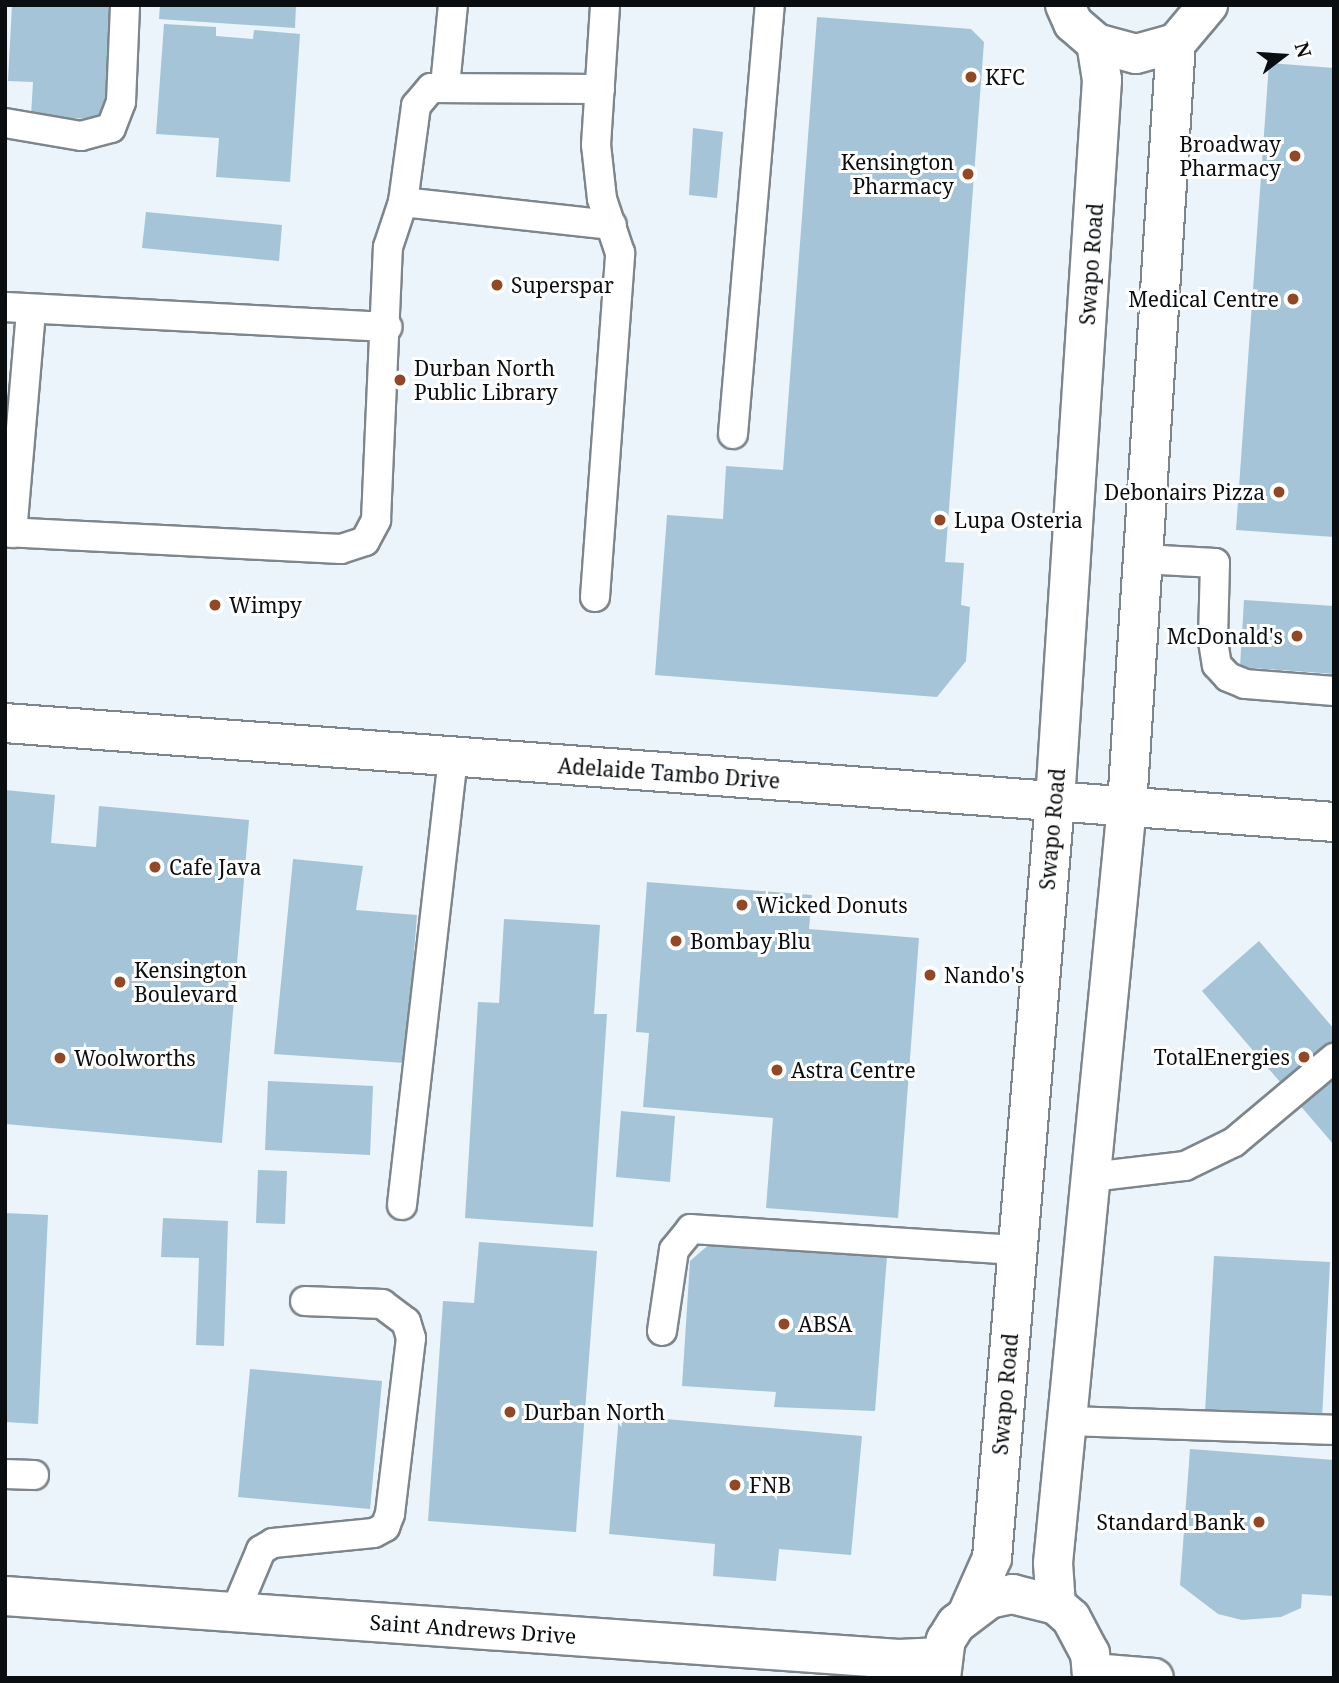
<!DOCTYPE html>
<style>
body{margin:0}
#map{position:relative;width:1339px;height:1683px;overflow:hidden;background:#eaf4fa;font-family:"Noto Serif",serif}
div>[style]{position:absolute}
.building>*{inset:0;background:#a5c4d7}
.roads{filter:drop-shadow(2px 0 #7e868c) drop-shadow(-2px 0 #7e868c) drop-shadow(0 2px #7e868c) drop-shadow(0 -2px #7e868c)}
.lane>*{height:28px;margin:-14px;padding:0 14px;transform-origin:14px;border-radius:14px;background:#fff}
.street>*{height:38px;margin:-19px;padding:0 19px;transform-origin:19px;border-radius:19px;background:#fff}
.secondary>*{height:38px;margin:-19px;padding:0 19px;transform-origin:19px;border-radius:19px;background:#fff}
.dots>*{width:19px;height:19px;translate:-50% -50%;box-sizing:border-box;border:4px solid #fff;border-radius:50%}
span{translate:-50% -50%;white-space:nowrap;text-align:center;line-height:1.15;-webkit-text-stroke:6px #fff;paint-order:stroke}
.poi-label{font-size:21px;color:#0b0e10}
.left{translate:0 -50%;text-align:left}
.right{translate:-100% -50%;text-align:right}
.street-label{font-size:21px;color:#0b0e10}
.frame{position:absolute;inset:0;border:7px solid #0b0e10;pointer-events:none}
.north{position:absolute;left:1248px;top:21px;width:70px;height:70px;-webkit-text-stroke:5px #fff;paint-order:stroke;rotate:73deg;font-size:19px;font-weight:700;line-height:28px;text-align:center;color:#0b0e10}
.north::after{content:'';display:block;margin:auto;width:24px;height:32px;background:#0b0e10;clip-path:polygon(50% 0,100% 100%,50% 72%,0 100%)}
</style>
<div id="map">
<div class="building">
<i style="clip-path:polygon(12px 5px,118px 5px,112px 120px,31px 116px,33px 82px,8px 81px)"></i>
<i style="clip-path:polygon(160px 5px,296px 5px,295px 28px,159px 19px)"></i>
<i style="clip-path:polygon(817px 17px,971px 29px,984px 42px,945px 562px,964px 563px,961px 605px,970px 607px,966px 661px,937px 697px,655px 675px,667px 515px,723px 519px,726px 466px,783px 470px)"></i>
<i style="clip-path:polygon(164px 24px,216px 27px,216px 36px,253px 39px,254px 30px,300px 34px,290px 182px,216px 177px,219px 138px,156px 134px)"></i>
<i style="clip-path:polygon(1269px 63px,1334px 68px,1334px 537px,1236px 530px)"></i>
<i style="clip-path:polygon(693px 128px,723px 132px,717px 198px,689px 195px)"></i>
<i style="clip-path:polygon(146px 212px,282px 225px,279px 261px,142px 248px)"></i>
<i style="clip-path:polygon(1244px 600px,1334px 606px,1334px 674px,1240px 667px)"></i>
<i style="clip-path:polygon(5px 790px,55px 795px,51px 843px,96px 847px,99px 806px,249px 820px,222px 1143px,5px 1124px)"></i>
<i style="clip-path:polygon(293px 859px,363px 866px,356px 910px,417px 915px,405px 1063px,274px 1054px)"></i>
<i style="clip-path:polygon(647px 882px,812px 895px,809px 929px,919px 938px,898px 1218px,766px 1208px,773px 1118px,643px 1107px,649px 1033px,636px 1032px)"></i>
<i style="clip-path:polygon(504px 919px,600px 925px,594px 1014px,607px 1014px,593px 1227px,465px 1218px,478px 1002px,499px 1003px)"></i>
<i style="clip-path:polygon(1259px 941px,1334px 1029px,1334px 1145px,1202px 991px)"></i>
<i style="clip-path:polygon(268px 1081px,373px 1086px,370px 1155px,265px 1150px)"></i>
<i style="clip-path:polygon(621px 1111px,675px 1116px,670px 1182px,616px 1177px)"></i>
<i style="clip-path:polygon(258px 1170px,287px 1171px,285px 1224px,256px 1223px)"></i>
<i style="clip-path:polygon(5px 1213px,48px 1215px,38px 1424px,5px 1422px)"></i>
<i style="clip-path:polygon(163px 1218px,228px 1221px,224px 1346px,196px 1345px,199px 1258px,161px 1257px)"></i>
<i style="clip-path:polygon(479px 1242px,597px 1251px,576px 1532px,428px 1521px,443px 1301px,474px 1303px)"></i>
<i style="clip-path:polygon(712px 1242px,887px 1256px,875px 1411px,774px 1407px,776px 1392px,682px 1386px,690px 1261px)"></i>
<i style="clip-path:polygon(1214px 1256px,1330px 1262px,1322px 1419px,1205px 1412px)"></i>
<i style="clip-path:polygon(250px 1369px,382px 1381px,370px 1509px,238px 1497px)"></i>
<i style="clip-path:polygon(619px 1415px,862px 1436px,851px 1555px,779px 1549px,776px 1581px,713px 1576px,715px 1544px,609px 1534px)"></i>
<i style="clip-path:polygon(1190px 1449px,1334px 1460px,1334px 1596px,1302px 1594px,1301px 1608px,1281px 1617px,1242px 1620px,1218px 1614px,1180px 1585px)"></i>
</div>
<div class="roads">
<div class="lane">
<i style="left:445px;top:86px;width:81px;rotate:-84.4deg"></i>
<i style="left:600px;top:89px;width:169px;rotate:-179.7deg"></i>
<i style="left:431px;top:88px;width:23px;rotate:130deg"></i>
<i style="left:416px;top:106px;width:97px;rotate:97.7deg"></i>
<i style="left:403px;top:202px;width:210px;rotate:6.3deg"></i>
<i style="left:5px;top:123px;width:77px;rotate:9.7deg"></i>
<i style="left:81px;top:136px;width:31px;rotate:-15deg"></i>
<i style="left:111px;top:128px;width:28px;rotate:-69deg"></i>
<i style="left:121px;top:102px;width:97px;rotate:-87.6deg"></i>
<i style="left:5px;top:307px;width:383px;rotate:3deg"></i>
<i style="left:733px;top:434px;width:431px;rotate:-85.1deg"></i>
<i style="left:5px;top:532px;width:336px;rotate:2.9deg"></i>
<i style="left:341px;top:549px;width:25px;rotate:-18deg"></i>
<i style="left:365px;top:541px;width:24px;rotate:-62deg"></i>
<i style="left:376px;top:520px;width:273px;rotate:-87.5deg"></i>
<i style="left:388px;top:247px;width:47px;rotate:-71.6deg"></i>
<i style="left:12px;top:533px;width:224px;rotate:-85.1deg"></i>
<i style="left:1142px;top:559px;width:73px;rotate:3.1deg"></i>
<i style="left:1215px;top:563px;width:78px;rotate:91.5deg"></i>
<i style="left:1213px;top:641px;width:24px;rotate:81deg"></i>
<i style="left:1217px;top:665px;width:16px;rotate:47deg"></i>
<i style="left:1228px;top:677px;width:18px;rotate:22deg"></i>
<i style="left:1245px;top:684px;width:89px;rotate:4.5deg"></i>
<i style="left:595px;top:597px;width:345px;rotate:-85.8deg"></i>
<i style="left:620px;top:253px;width:57px;rotate:-108.4deg"></i>
<i style="left:602px;top:199px;width:54px;rotate:-96.3deg"></i>
<i style="left:596px;top:145px;width:140px;rotate:-86.3deg"></i>
<i style="left:1091px;top:1177px;width:95px;rotate:-6.7deg"></i>
<i style="left:1185px;top:1166px;width:55px;rotate:-26.1deg"></i>
<i style="left:1234px;top:1142px;width:131px;rotate:-40deg"></i>
<i style="left:402px;top:1205px;width:451px;rotate:-83.5deg"></i>
<i style="left:662px;top:1331px;width:82px;rotate:-81.6deg"></i>
<i style="left:674px;top:1250px;width:27px;rotate:-51deg"></i>
<i style="left:691px;top:1229px;width:327px;rotate:3.7deg"></i>
<i style="left:1067px;top:1421px;width:267px;rotate:1.9deg"></i>
<i style="left:5px;top:1474px;width:29px;rotate:2deg"></i>
<i style="left:235px;top:1612px;width:67px;rotate:-67.2deg"></i>
<i style="left:261px;top:1550px;width:14px;rotate:-30deg"></i>
<i style="left:273px;top:1543px;width:101px;rotate:-5.7deg"></i>
<i style="left:374px;top:1533px;width:13px;rotate:-29deg"></i>
<i style="left:385px;top:1527px;width:14px;rotate:-69deg"></i>
<i style="left:390px;top:1514px;width:177px;rotate:-83.2deg"></i>
<i style="left:411px;top:1338px;width:17px;rotate:-107deg"></i>
<i style="left:406px;top:1322px;width:30px;rotate:-143deg"></i>
<i style="left:382px;top:1304px;width:77px;rotate:-177.8deg"></i>
</div>
<div class="street">
<i style="left:5px;top:1596px;width:896px;rotate:4.03deg"></i>
<i style="left:899px;top:1659px;width:42px;rotate:-2.7deg"></i>
<i style="left:1093px;top:1673px;width:61px;rotate:4.7deg"></i>
</div>
<div class="secondary">
<i style="left:1065px;top:5px;width:20px;rotate:66deg"></i>
<i style="left:1073px;top:23px;width:30px;rotate:41deg"></i>
<i style="left:1096px;top:43px;width:41px;rotate:15.4deg"></i>
<i style="left:1136px;top:54px;width:41px;rotate:-15.4deg"></i>
<i style="left:1176px;top:43px;width:50px;rotate:-49.9deg"></i>
<i style="left:5px;top:723px;width:1333px;rotate:4.26deg"></i>
<i style="left:1056px;top:1605px;width:42px;rotate:-94.1deg"></i>
<i style="left:1053px;top:1563px;width:761px;rotate:-84.42deg"></i>
<i style="left:1127px;top:806px;width:765px;rotate:-86.33deg"></i>
<i style="left:969px;top:1610px;width:57px;rotate:-66.1deg"></i>
<i style="left:992px;top:1558px;width:760px;rotate:-85.24deg"></i>
<i style="left:1055px;top:801px;width:723px;rotate:-86.27deg"></i>
<i style="left:1102px;top:80px;width:37px;rotate:-99deg"></i>
<i style="left:941px;top:1678px;width:38px;rotate:-83deg"></i>
<i style="left:946px;top:1640px;width:19px;rotate:-58deg"></i>
<i style="left:956px;top:1624px;width:41px;rotate:-37.1deg"></i>
<i style="left:989px;top:1599px;width:24px;rotate:-12deg"></i>
<i style="left:1012px;top:1594px;width:45px;rotate:14deg"></i>
<i style="left:1056px;top:1605px;width:20px;rotate:41deg"></i>
<i style="left:1071px;top:1618px;width:40px;rotate:62deg"></i>
<i style="left:1090px;top:1653px;width:25px;rotate:85deg"></i>
</div>
</div>
<div class="dots">
<i style="left:971px;top:77px;background:#904827"></i>
<i style="left:1295px;top:156px;background:#904827"></i>
<i style="left:968px;top:174px;background:#904827"></i>
<i style="left:497px;top:285px;background:#904827"></i>
<i style="left:1293px;top:299px;background:#904827"></i>
<i style="left:400px;top:380px;background:#904827"></i>
<i style="left:1279px;top:492px;background:#904827"></i>
<i style="left:940px;top:520px;background:#904827"></i>
<i style="left:215px;top:605px;background:#904827"></i>
<i style="left:1297px;top:636px;background:#904827"></i>
<i style="left:155px;top:867px;background:#904827"></i>
<i style="left:742px;top:905px;background:#904827"></i>
<i style="left:676px;top:941px;background:#904827"></i>
<i style="left:930px;top:975px;background:#904827"></i>
<i style="left:120px;top:982px;background:#904827"></i>
<i style="left:1304px;top:1057px;background:#904827"></i>
<i style="left:60px;top:1058px;background:#904827"></i>
<i style="left:777px;top:1070px;background:#904827"></i>
<i style="left:784px;top:1324px;background:#904827"></i>
<i style="left:510px;top:1412px;background:#904827"></i>
<i style="left:735px;top:1485px;background:#904827"></i>
<i style="left:1259px;top:1522px;background:#904827"></i>
</div>
<div class="poi-label">
<span class="left" style="left:985px;top:77px">KFC</span>
<span class="right" style="left:1281px;top:156px">Broadway<br>Pharmacy</span>
<span class="right" style="left:954px;top:174px">Kensington<br>Pharmacy</span>
<span class="left" style="left:511px;top:285px">Superspar</span>
<span class="right" style="left:1279px;top:299px">Medical Centre</span>
<span class="left" style="left:414px;top:380px">Durban North<br>Public Library</span>
<span class="right" style="left:1265px;top:492px">Debonairs Pizza</span>
<span class="left" style="left:954px;top:520px">Lupa Osteria</span>
<span class="left" style="left:229px;top:605px">Wimpy</span>
<span class="right" style="left:1283px;top:636px">McDonald's</span>
<span class="left" style="left:169px;top:867px">Cafe Java</span>
<span class="left" style="left:756px;top:905px">Wicked Donuts</span>
<span class="left" style="left:690px;top:941px">Bombay Blu</span>
<span class="left" style="left:134px;top:982px">Kensington<br>Boulevard</span>
<span class="left" style="left:944px;top:975px">Nando's</span>
<span class="right" style="left:1290px;top:1057px">TotalEnergies</span>
<span class="left" style="left:74px;top:1058px">Woolworths</span>
<span class="left" style="left:791px;top:1070px">Astra Centre</span>
<span class="left" style="left:798px;top:1324px">ABSA</span>
<span class="left" style="left:524px;top:1412px">Durban North</span>
<span class="left" style="left:749px;top:1485px">FNB</span>
<span class="right" style="left:1245px;top:1522px">Standard Bank</span>
</div>
<div class="street-label">
<span style="left:1091px;top:264px;rotate:-86deg">Swapo Road</span>
<span style="left:669px;top:773px;rotate:4deg">Adelaide Tambo Drive</span>
<span style="left:1052px;top:829px;rotate:-85deg">Swapo Road</span>
<span style="left:1005px;top:1394px;rotate:-85deg">Swapo Road</span>
<span style="left:473px;top:1629px;rotate:4deg">Saint Andrews Drive</span>
</div>
<div class="frame"></div>
<div class="north">N</div>
</div>
